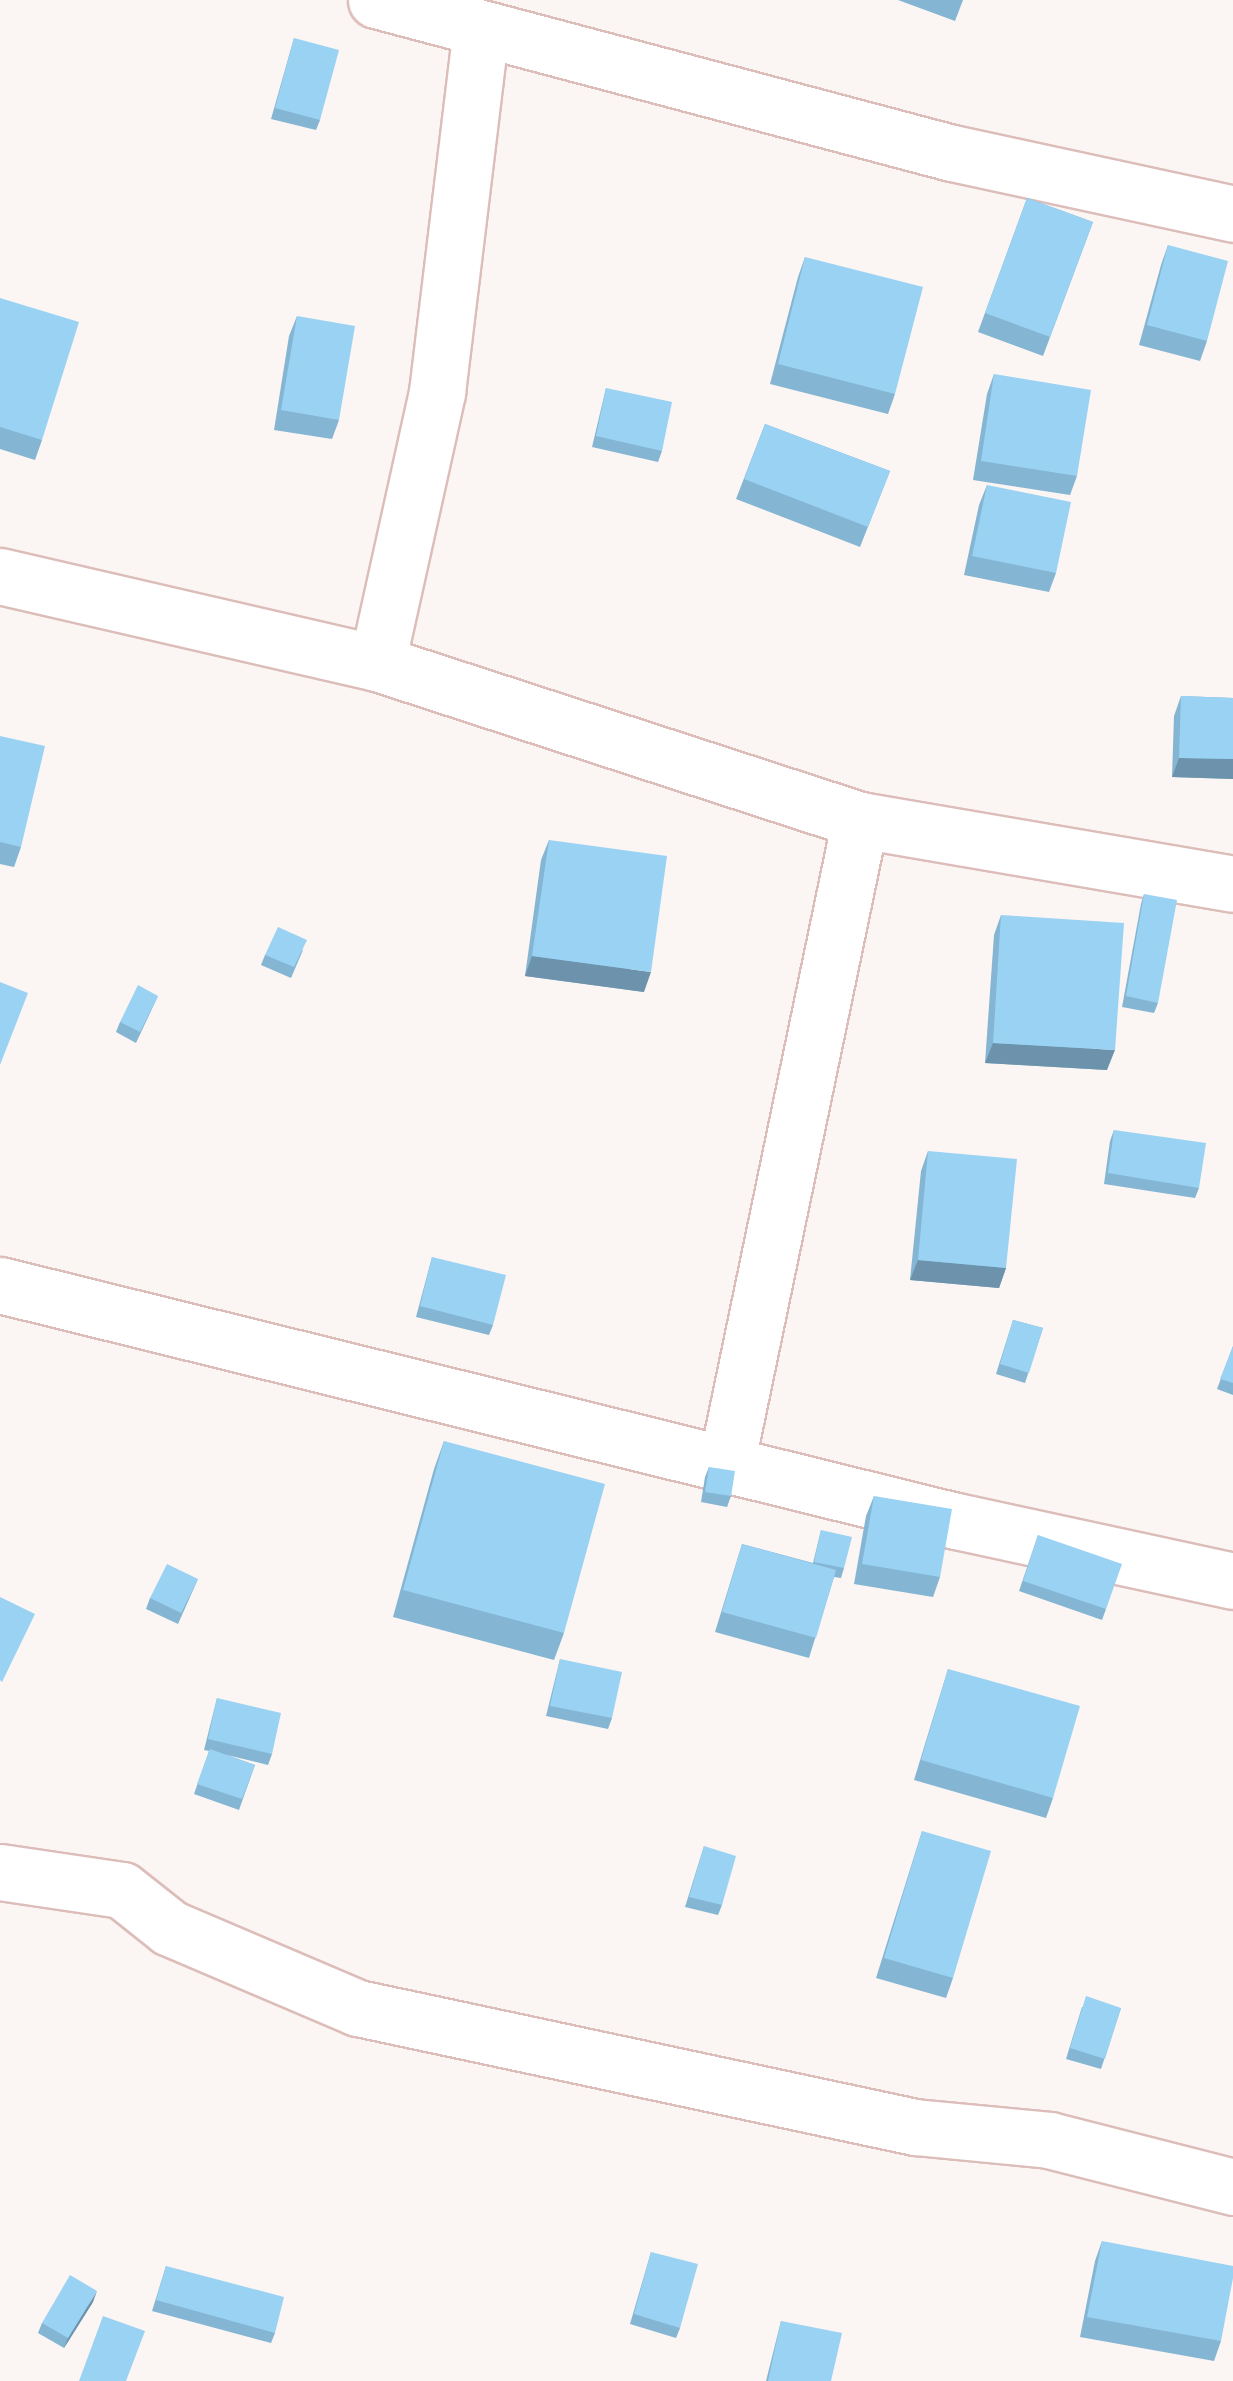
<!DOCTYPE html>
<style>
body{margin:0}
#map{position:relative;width:1233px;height:2381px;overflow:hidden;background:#fbf5f3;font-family:"Titillium Web",sans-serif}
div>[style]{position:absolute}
.roads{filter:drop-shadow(2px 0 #dcbdb9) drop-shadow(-2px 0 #dcbdb9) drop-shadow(0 2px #dcbdb9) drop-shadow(0 -2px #dcbdb9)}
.street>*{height:55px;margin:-27.5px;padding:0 27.5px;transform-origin:27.5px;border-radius:27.5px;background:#fff}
.wall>*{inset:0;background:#84b5d2}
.shaded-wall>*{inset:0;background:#6c93ab}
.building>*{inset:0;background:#9ad2f4}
span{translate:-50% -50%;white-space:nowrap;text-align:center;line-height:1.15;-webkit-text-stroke:8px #fff;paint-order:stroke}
</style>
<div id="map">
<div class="roads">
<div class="street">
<i style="left:376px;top:0;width:596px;rotate:14.88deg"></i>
<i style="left:952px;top:153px;width:288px;rotate:12.2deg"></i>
<i style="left:0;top:576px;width:387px;rotate:13deg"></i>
<i style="left:377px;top:663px;width:508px;rotate:18.01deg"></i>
<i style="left:860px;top:820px;width:378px;rotate:9.7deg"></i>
<i style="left:377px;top:663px;width:278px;rotate:-77.5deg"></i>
<i style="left:437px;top:392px;width:366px;rotate:-83.1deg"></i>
<i style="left:0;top:1285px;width:985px;rotate:13.87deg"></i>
<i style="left:956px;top:1521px;width:283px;rotate:12.2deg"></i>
<i style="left:726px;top:1465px;width:659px;rotate:-78.26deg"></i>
<i style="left:0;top:1872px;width:123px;rotate:8.4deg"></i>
<i style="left:122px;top:1890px;width:61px;rotate:38.4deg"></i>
<i style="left:170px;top:1928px;width:204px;rotate:23.1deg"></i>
<i style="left:358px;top:2008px;width:570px;rotate:12.06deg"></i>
<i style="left:915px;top:2127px;width:135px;rotate:5.5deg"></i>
<i style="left:1049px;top:2140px;width:190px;rotate:14.3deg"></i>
</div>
</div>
<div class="wall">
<i style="clip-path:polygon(898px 0,963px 0,955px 21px)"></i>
<i style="clip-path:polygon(294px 38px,320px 120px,316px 130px,271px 119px)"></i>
<i style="clip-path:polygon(1027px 198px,1093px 222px,1043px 356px,978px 332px)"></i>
<i style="clip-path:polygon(1168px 245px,1207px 341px,1200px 361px,1139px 345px,1161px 265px)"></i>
<i style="clip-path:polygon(805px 257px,895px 394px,888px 414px,770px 384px,798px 277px)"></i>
<i style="clip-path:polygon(0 298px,42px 440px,35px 460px,0 449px)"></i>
<i style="clip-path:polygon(297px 316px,339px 420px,332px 439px,274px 430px,289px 336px)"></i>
<i style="clip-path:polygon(994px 374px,1077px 476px,1070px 495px,973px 480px,987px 394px)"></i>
<i style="clip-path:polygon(606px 388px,662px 451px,658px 462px,592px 447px)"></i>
<i style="clip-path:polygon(765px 424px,890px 471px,860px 547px,736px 499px)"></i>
<i style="clip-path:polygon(987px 485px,1056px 573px,1049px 592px,964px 575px,979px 505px)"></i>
<i style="clip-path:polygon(1181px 696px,1233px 698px,1233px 779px,1172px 777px,1174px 716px)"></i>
<i style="clip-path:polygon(0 736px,21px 847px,14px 867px,0 864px)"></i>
<i style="clip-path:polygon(549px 840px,644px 992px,525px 976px,541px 860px)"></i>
<i style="clip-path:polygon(1144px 894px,1158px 1003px,1154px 1013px,1122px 1007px,1141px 904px)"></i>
<i style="clip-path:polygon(1001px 915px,1107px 1070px,985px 1063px,994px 935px)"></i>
<i style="clip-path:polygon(303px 950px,291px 978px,261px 965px,265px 955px)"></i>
<i style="clip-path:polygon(158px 996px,136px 1043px,116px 1032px,120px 1022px)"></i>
<i style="clip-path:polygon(1114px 1130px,1199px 1188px,1195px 1198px,1104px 1184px,1110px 1141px)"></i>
<i style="clip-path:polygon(928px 1151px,1006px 1268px,999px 1288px,910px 1280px,921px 1171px)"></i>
<i style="clip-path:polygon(432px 1257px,493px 1325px,489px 1335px,416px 1317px)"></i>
<i style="clip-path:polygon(1013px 1320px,1043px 1328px,1025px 1383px,996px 1374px)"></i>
<i style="clip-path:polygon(1233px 1346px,1233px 1395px,1217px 1389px)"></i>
<i style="clip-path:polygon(444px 1441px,564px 1633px,554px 1660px,393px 1617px,434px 1469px)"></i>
<i style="clip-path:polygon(709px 1467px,731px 1496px,727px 1507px,701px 1502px,705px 1477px)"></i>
<i style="clip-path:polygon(874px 1496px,940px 1577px,933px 1597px,854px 1584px,866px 1516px)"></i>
<i style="clip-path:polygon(821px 1530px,844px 1568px,841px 1578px,834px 1577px,809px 1658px,715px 1632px,742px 1544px,813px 1563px)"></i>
<i style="clip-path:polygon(1038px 1535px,1106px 1609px,1102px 1620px,1019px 1591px)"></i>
<i style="clip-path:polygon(198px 1579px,178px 1624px,146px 1609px,150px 1598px)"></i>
<i style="clip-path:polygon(560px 1659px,612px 1718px,608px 1729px,546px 1716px)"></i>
<i style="clip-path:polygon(948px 1669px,1053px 1798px,1046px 1818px,914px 1780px)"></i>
<i style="clip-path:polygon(217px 1698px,272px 1754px,268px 1765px,227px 1755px,255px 1765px,239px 1810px,194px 1794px,209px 1751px,204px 1750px)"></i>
<i style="clip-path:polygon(922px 1831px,953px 1978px,946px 1998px,876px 1978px)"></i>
<i style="clip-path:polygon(704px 1846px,722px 1905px,718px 1915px,685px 1907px)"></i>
<i style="clip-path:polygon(1082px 2007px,1121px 2008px,1101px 2069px,1066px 2059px)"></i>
<i style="clip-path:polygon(1102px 2241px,1221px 2341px,1214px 2361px,1080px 2337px,1095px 2261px)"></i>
<i style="clip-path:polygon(651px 2252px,680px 2328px,676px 2338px,630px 2324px)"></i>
<i style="clip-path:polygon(166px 2266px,275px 2333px,271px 2343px,152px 2311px)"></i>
<i style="clip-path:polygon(93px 2302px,64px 2348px,38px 2333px,42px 2323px)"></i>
<i style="clip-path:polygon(781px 2321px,831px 2381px,766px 2381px)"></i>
</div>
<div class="shaded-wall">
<i style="clip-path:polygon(1179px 758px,1233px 759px,1233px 779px,1172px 777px)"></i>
<i style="clip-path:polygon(532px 956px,651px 972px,644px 992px,525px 976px)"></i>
<i style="clip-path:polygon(993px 1043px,1115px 1050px,1107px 1070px,985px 1063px)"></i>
<i style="clip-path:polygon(918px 1260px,1006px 1268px,999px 1288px,910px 1280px)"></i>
<i style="clip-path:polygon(97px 2291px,93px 2302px,64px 2348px,68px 2338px)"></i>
</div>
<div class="building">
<i style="clip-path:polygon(294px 38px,339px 50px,320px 120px,275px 108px)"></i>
<i style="clip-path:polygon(1027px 198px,1093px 222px,1050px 337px,985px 313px)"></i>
<i style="clip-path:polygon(1168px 245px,1228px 261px,1207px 341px,1147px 325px)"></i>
<i style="clip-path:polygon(805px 257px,923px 287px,895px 394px,778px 364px)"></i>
<i style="clip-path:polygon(0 298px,79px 322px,42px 440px,0 427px)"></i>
<i style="clip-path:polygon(297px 316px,355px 326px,339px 420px,281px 410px)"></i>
<i style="clip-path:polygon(994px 374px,1091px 390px,1077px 476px,981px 461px)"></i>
<i style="clip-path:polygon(606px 388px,672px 402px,662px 451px,596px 436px)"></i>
<i style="clip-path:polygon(765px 424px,890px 471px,868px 527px,744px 479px)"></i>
<i style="clip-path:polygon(987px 485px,1071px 502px,1056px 573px,972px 556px)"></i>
<i style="clip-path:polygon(1181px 696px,1233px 698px,1233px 759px,1179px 758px)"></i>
<i style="clip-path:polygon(0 736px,45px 746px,21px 847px,0 842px)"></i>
<i style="clip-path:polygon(549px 840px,667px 856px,651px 972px,532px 956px)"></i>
<i style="clip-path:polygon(1144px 894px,1177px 900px,1158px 1003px,1126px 996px)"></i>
<i style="clip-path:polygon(1001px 915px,1124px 923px,1115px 1050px,993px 1043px)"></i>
<i style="clip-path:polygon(278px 927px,307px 940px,294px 967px,265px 955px)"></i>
<i style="clip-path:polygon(0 982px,28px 993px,0 1065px)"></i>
<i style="clip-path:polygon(138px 985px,158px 996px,140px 1032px,120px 1022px)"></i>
<i style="clip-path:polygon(1114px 1130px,1206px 1143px,1199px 1188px,1108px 1173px)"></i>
<i style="clip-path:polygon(928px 1151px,1017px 1159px,1006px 1268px,918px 1260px)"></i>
<i style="clip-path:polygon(432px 1257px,506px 1275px,493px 1325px,420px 1306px)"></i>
<i style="clip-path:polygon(1013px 1320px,1043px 1328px,1029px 1373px,1000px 1364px)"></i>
<i style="clip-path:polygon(1233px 1346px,1233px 1383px,1220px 1379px)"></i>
<i style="clip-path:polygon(444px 1441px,605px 1484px,564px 1633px,403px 1590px)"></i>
<i style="clip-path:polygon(709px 1467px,735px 1471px,731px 1496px,705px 1492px)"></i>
<i style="clip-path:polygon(874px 1496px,952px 1509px,940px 1577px,862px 1564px)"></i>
<i style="clip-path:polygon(821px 1530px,852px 1537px,844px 1568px,814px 1562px)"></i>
<i style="clip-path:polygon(1038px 1535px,1122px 1564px,1106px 1609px,1023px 1581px)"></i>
<i style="clip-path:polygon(742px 1544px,836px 1570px,816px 1638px,722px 1612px)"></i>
<i style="clip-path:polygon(167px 1564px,198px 1579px,181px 1613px,150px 1598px)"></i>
<i style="clip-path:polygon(0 1597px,35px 1614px,2px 1682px,0 1680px)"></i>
<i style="clip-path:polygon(560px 1659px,622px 1672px,612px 1718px,550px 1706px)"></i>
<i style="clip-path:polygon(948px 1669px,1080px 1706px,1053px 1798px,921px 1760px)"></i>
<i style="clip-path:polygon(217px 1698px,281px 1713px,272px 1754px,208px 1739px)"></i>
<i style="clip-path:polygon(210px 1749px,255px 1765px,242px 1799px,197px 1784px)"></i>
<i style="clip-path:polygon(922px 1831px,991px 1851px,953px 1978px,884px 1958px)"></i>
<i style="clip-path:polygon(704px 1846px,736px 1856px,722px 1905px,689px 1897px)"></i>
<i style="clip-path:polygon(1086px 1996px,1121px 2008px,1105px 2059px,1070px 2048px)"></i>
<i style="clip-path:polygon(1102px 2241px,1233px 2266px,1233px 2278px,1221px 2341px,1087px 2317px)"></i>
<i style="clip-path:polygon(651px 2252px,698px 2264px,680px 2328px,634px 2314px)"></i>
<i style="clip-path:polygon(166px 2266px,284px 2297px,275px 2333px,156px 2300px)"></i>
<i style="clip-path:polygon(70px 2275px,97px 2291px,68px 2338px,42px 2323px)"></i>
<i style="clip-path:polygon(103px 2316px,145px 2331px,126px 2381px,79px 2381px)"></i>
<i style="clip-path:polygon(781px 2321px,842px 2333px,831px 2381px,768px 2381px)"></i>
</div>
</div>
